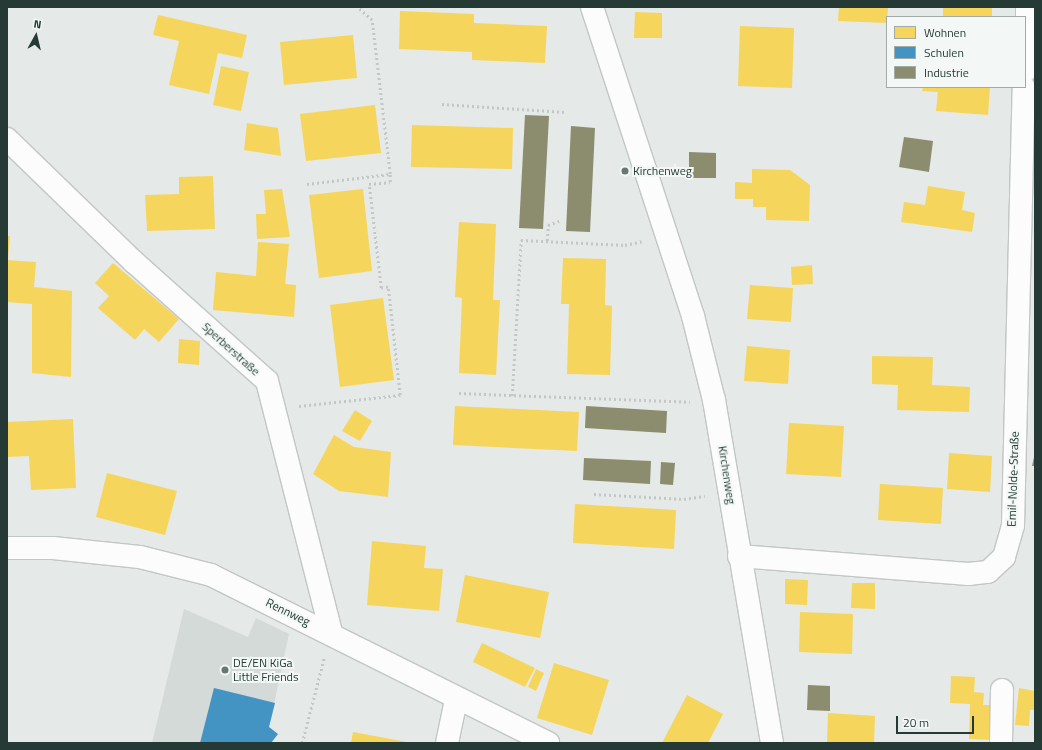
<!DOCTYPE html>
<meta charset="utf-8">
<style>
body{margin:0}
#map{position:relative;width:1042px;height:750px;overflow:hidden;background:#e5e9e7;font-family:"Titillium Web",sans-serif}
div>[style]{position:absolute}
.built>*{inset:0;background:#d4dad7}
.homes>*{inset:0;background:#f6d55c}
.schools>*{inset:0;background:#4393c3}
.industry>*{inset:0;background:#8c8c6e}
.path>*{height:2.5px;margin-top:-1.25px;transform-origin:0;background:repeating-linear-gradient(90deg,#c2c9c5 0 2px,transparent 0 5px)}
.roads{filter:drop-shadow(1px 0 #c2c6c4) drop-shadow(-1px 0 #c2c6c4) drop-shadow(0 1px #c2c6c4) drop-shadow(0 -1px #c2c6c4)}
.street>*{height:22px;margin:-11px;padding:0 11px;transform-origin:11px;border-radius:11px;background:#fbfcfb}
.dots>*{width:11px;height:11px;translate:-50% -50%;box-sizing:border-box;border:2px solid #f3f8f6;border-radius:50%}
span{translate:-50% -50%;white-space:nowrap;text-align:center;line-height:1.15;-webkit-text-stroke:4px #f3f8f6;paint-order:stroke}
.poi-label{font-size:12px;color:#253a35}
.left{translate:0 -50%;text-align:left}
.street-label{font-size:12px;color:#253a35}
.frame{position:absolute;inset:0;border:8px solid #253a35;pointer-events:none}
.legend{position:absolute;left:886px;top:16px;width:140px;height:72px;box-sizing:border-box;background:#f3f8f6;border:1px solid #a1aca9;margin:0;padding:5px 7px;list-style:none;font-size:12px;color:#253a35}
.legend li{display:flex;align-items:center;gap:8px;height:20px}
.legend b{width:20px;border:1px solid #a1aca9}
.north{position:absolute;left:16px;top:16px;width:40px;height:40px;-webkit-text-stroke:3px #f3f8f6;paint-order:stroke;rotate:8deg;font-size:11px;font-weight:700;line-height:16px;text-align:center;color:#253a35}
.north::after{content:'';display:block;margin:auto;width:14px;height:18px;background:#253a35;clip-path:polygon(50% 0,100% 100%,50% 72%,0 100%)}
.scale{position:absolute;left:896px;top:716px;width:78px;height:18px;box-sizing:border-box;border:2px solid #253a35;border-top:0;padding-left:5px;font-size:12px;line-height:14px;white-space:nowrap;color:#253a35;-webkit-text-stroke:3px #f3f8f6;paint-order:stroke}
</style>
<div id="map">
<div class="built">
<i style="clip-path:polygon(184px 609px,248px 637px,256px 618px,289px 634px,269px 727px,278px 734px,271px 743px,152px 743px)"></i>
</div>
<div class="homes">
<i style="clip-path:polygon(839px 7px,888px 7px,887px 23px,838px 21px)"></i>
<i style="clip-path:polygon(943px 7px,992px 7px,992px 17px,943px 17px)"></i>
<i style="clip-path:polygon(400px 11px,474px 14px,474px 23px,547px 26px,545px 63px,472px 60px,472px 52px,399px 49px)"></i>
<i style="clip-path:polygon(635px 12px,662px 13px,662px 38px,634px 38px)"></i>
<i style="clip-path:polygon(158px 15px,247px 35px,242px 58px,218px 53px,209px 94px,169px 85px,179px 41px,153px 35px)"></i>
<i style="clip-path:polygon(740px 26px,794px 28px,792px 88px,738px 86px)"></i>
<i style="clip-path:polygon(353px 35px,357px 78px,284px 85px,280px 42px)"></i>
<i style="clip-path:polygon(221px 66px,249px 72px,241px 111px,213px 105px)"></i>
<i style="clip-path:polygon(923px 87px,990px 87px,988px 115px,936px 111px,938px 92px,922px 91px)"></i>
<i style="clip-path:polygon(375px 105px,381px 153px,306px 161px,300px 114px)"></i>
<i style="clip-path:polygon(247px 123px,278px 128px,281px 156px,244px 150px)"></i>
<i style="clip-path:polygon(412px 125px,513px 128px,512px 169px,411px 167px)"></i>
<i style="clip-path:polygon(752px 169px,790px 170px,810px 185px,809px 221px,766px 220px,766px 207px,753px 207px,753px 199px,735px 199px,735px 182px,752px 183px)"></i>
<i style="clip-path:polygon(213px 176px,215px 229px,147px 231px,145px 195px,179px 194px,179px 177px)"></i>
<i style="clip-path:polygon(928px 186px,965px 192px,962px 210px,975px 213px,972px 232px,901px 222px,904px 202px,925px 205px)"></i>
<i style="clip-path:polygon(282px 189px,290px 237px,257px 239px,256px 214px,266px 214px,264px 190px)"></i>
<i style="clip-path:polygon(363px 189px,372px 271px,319px 278px,309px 195px)"></i>
<i style="clip-path:polygon(459px 222px,496px 224px,493px 300px,500px 300px,496px 375px,459px 373px,462px 298px,455px 297px)"></i>
<i style="clip-path:polygon(7px 236px,10px 236px,8px 259px,7px 259px)"></i>
<i style="clip-path:polygon(258px 242px,289px 244px,285px 284px,296px 285px,294px 317px,213px 310px,216px 272px,256px 276px)"></i>
<i style="clip-path:polygon(563px 258px,606px 259px,605px 305px,612px 306px,610px 375px,567px 374px,569px 304px,561px 304px)"></i>
<i style="clip-path:polygon(7px 260px,36px 262px,34px 287px,72px 291px,71px 377px,32px 373px,32px 304px,7px 302px)"></i>
<i style="clip-path:polygon(113px 263px,179px 319px,159px 342px,144px 329px,135px 340px,98px 308px,109px 296px,95px 283px)"></i>
<i style="clip-path:polygon(812px 265px,813px 284px,792px 285px,791px 267px)"></i>
<i style="clip-path:polygon(750px 285px,793px 288px,791px 322px,747px 319px)"></i>
<i style="clip-path:polygon(383px 298px,394px 380px,340px 387px,330px 305px)"></i>
<i style="clip-path:polygon(179px 339px,200px 341px,199px 365px,178px 363px)"></i>
<i style="clip-path:polygon(747px 346px,790px 350px,788px 384px,744px 381px)"></i>
<i style="clip-path:polygon(872px 356px,933px 357px,932px 385px,970px 387px,969px 412px,897px 410px,898px 385px,872px 384px)"></i>
<i style="clip-path:polygon(455px 406px,579px 412px,577px 451px,453px 445px)"></i>
<i style="clip-path:polygon(355px 410px,372px 421px,360px 441px,342px 431px)"></i>
<i style="clip-path:polygon(73px 419px,76px 488px,31px 490px,29px 456px,7px 457px,7px 422px)"></i>
<i style="clip-path:polygon(789px 423px,844px 426px,841px 477px,786px 474px)"></i>
<i style="clip-path:polygon(334px 435px,354px 447px,391px 452px,388px 497px,339px 491px,313px 474px)"></i>
<i style="clip-path:polygon(949px 453px,992px 456px,990px 492px,947px 489px)"></i>
<i style="clip-path:polygon(107px 473px,177px 491px,165px 535px,96px 517px)"></i>
<i style="clip-path:polygon(880px 484px,943px 488px,941px 524px,878px 520px)"></i>
<i style="clip-path:polygon(575px 504px,676px 510px,674px 549px,573px 543px)"></i>
<i style="clip-path:polygon(372px 541px,426px 546px,424px 568px,443px 569px,439px 611px,367px 605px)"></i>
<i style="clip-path:polygon(465px 575px,549px 592px,540px 638px,456px 622px)"></i>
<i style="clip-path:polygon(785px 579px,808px 580px,807px 605px,785px 604px)"></i>
<i style="clip-path:polygon(852px 583px,875px 583px,875px 609px,851px 608px)"></i>
<i style="clip-path:polygon(800px 612px,853px 614px,852px 654px,799px 652px)"></i>
<i style="clip-path:polygon(482px 643px,535px 668px,525px 687px,473px 662px)"></i>
<i style="clip-path:polygon(554px 663px,609px 680px,592px 735px,537px 718px)"></i>
<i style="clip-path:polygon(536px 669px,544px 673px,536px 691px,528px 687px)"></i>
<i style="clip-path:polygon(951px 676px,975px 677px,974px 692px,984px 693px,983px 705px,995px 705px,994px 740px,969px 739px,970px 704px,950px 703px)"></i>
<i style="clip-path:polygon(1019px 688px,1035px 691px,1035px 710px,1030px 710px,1029px 726px,1015px 725px)"></i>
<i style="clip-path:polygon(687px 695px,723px 714px,708px 743px,662px 743px)"></i>
<i style="clip-path:polygon(828px 713px,875px 716px,874px 743px,827px 743px)"></i>
<i style="clip-path:polygon(353px 732px,407px 742px,407px 743px,351px 743px)"></i>
</div>
<div class="schools">
<i style="clip-path:polygon(214px 688px,275px 703px,269px 727px,278px 734px,271px 743px,200px 743px)"></i>
</div>
<div class="industry">
<i style="clip-path:polygon(525px 115px,549px 116px,543px 229px,519px 228px)"></i>
<i style="clip-path:polygon(571px 126px,595px 128px,590px 232px,566px 231px)"></i>
<i style="clip-path:polygon(904px 137px,933px 141px,929px 172px,899px 167px)"></i>
<i style="clip-path:polygon(689px 152px,716px 153px,716px 178px,689px 178px)"></i>
<i style="clip-path:polygon(586px 406px,667px 411px,666px 433px,585px 428px)"></i>
<i style="clip-path:polygon(1035px 453px,1035px 466px,1032px 466px)"></i>
<i style="clip-path:polygon(584px 458px,651px 461px,650px 484px,583px 480px)"></i>
<i style="clip-path:polygon(661px 462px,675px 463px,673px 485px,660px 484px)"></i>
<i style="clip-path:polygon(808px 685px,830px 686px,830px 711px,807px 710px)"></i>
</div>
<div class="path">
<i style="left:442px;top:104px;width:123px;rotate:3.7deg"></i>
<i style="left:307px;top:184px;width:84px;rotate:-6.9deg"></i>
<i style="left:390px;top:174px;width:155px;rotate:-96.7deg"></i>
<i style="left:372px;top:20px;width:18px;rotate:-139deg"></i>
<i style="left:547px;top:241px;width:16px;rotate:-86deg"></i>
<i style="left:548px;top:225px;width:12px;rotate:-20deg"></i>
<i style="left:459px;top:393px;width:231px;rotate:2.2deg"></i>
<i style="left:512px;top:396px;width:156px;rotate:-86.7deg"></i>
<i style="left:521px;top:240px;width:104px;rotate:2.8deg"></i>
<i style="left:625px;top:245px;width:17px;rotate:-13deg"></i>
<i style="left:299px;top:406px;width:102px;rotate:-6.2deg"></i>
<i style="left:400px;top:395px;width:109px;rotate:-96.3deg"></i>
<i style="left:388px;top:287px;width:7px;rotate:172deg"></i>
<i style="left:381px;top:288px;width:105px;rotate:-96.6deg"></i>
<i style="left:369px;top:184px;width:21px;rotate:-5deg"></i>
<i style="left:390px;top:182px;width:8px;rotate:-90deg"></i>
<i style="left:594px;top:494px;width:90px;rotate:3.2deg"></i>
<i style="left:684px;top:499px;width:21px;rotate:-8deg"></i>
<i style="left:302px;top:743px;width:88px;rotate:-75.5deg"></i>
</div>
<div class="roads">
<div class="street">
<i style="left:592px;top:7px;width:325px;rotate:71.9deg"></i>
<i style="left:693px;top:316px;width:87px;rotate:76deg"></i>
<i style="left:714px;top:400px;width:348px;rotate:80.4deg"></i>
<i style="left:1025px;top:71px;width:64px;rotate:-88.2deg"></i>
<i style="left:7px;top:139px;width:177px;rotate:44.1deg"></i>
<i style="left:134px;top:262px;width:178px;rotate:41.8deg"></i>
<i style="left:267px;top:381px;width:259px;rotate:75.7deg"></i>
<i style="left:7px;top:548px;width:46px"></i>
<i style="left:53px;top:548px;width:87px;rotate:5.9deg"></i>
<i style="left:140px;top:557px;width:73px;rotate:14.2deg"></i>
<i style="left:211px;top:575px;width:377px;rotate:26.5deg"></i>
<i style="left:739px;top:556px;width:230px;rotate:4.5deg"></i>
<i style="left:968px;top:574px;width:20px;rotate:-6deg"></i>
<i style="left:988px;top:572px;width:22px;rotate:-43deg"></i>
<i style="left:1004px;top:557px;width:33px;rotate:-74deg"></i>
<i style="left:1013px;top:525px;width:438px;rotate:-88.6deg"></i>
<i style="left:447px;top:743px;width:44px;rotate:-78.2deg"></i>
<i style="left:1001px;top:743px;width:53px;rotate:-88.9deg"></i>
</div>
</div>
<div class="dots">
<i style="left:625px;top:171px;background:#687773"></i>
<i style="left:225px;top:670px;background:#687773"></i>
</div>
<div class="poi-label">
<span class="left" style="left:633px;top:171px">Kirchenweg</span>
<span class="left" style="left:233px;top:670px">DE/EN KiGa<br>Little Friends</span>
</div>
<div class="street-label">
<span style="left:231px;top:349px;rotate:42deg">Sperberstraße</span>
<span style="left:727px;top:475px;rotate:81deg">Kirchenweg</span>
<span style="left:1013px;top:479px;rotate:-88deg">Emil-Nolde-Straße</span>
<span style="left:288px;top:612px;rotate:26deg">Rennweg</span>
</div>
<div class="frame"></div>
<ul class="legend">
<li><b style="height:11px;background:#f6d55c"></b>Wohnen</li>
<li><b style="height:11px;background:#4393c3"></b>Schulen</li>
<li><b style="height:11px;background:#8c8c6e"></b>Industrie</li>
</ul>
<div class="north">N</div>
<div class="scale">20 m</div>
</div>
